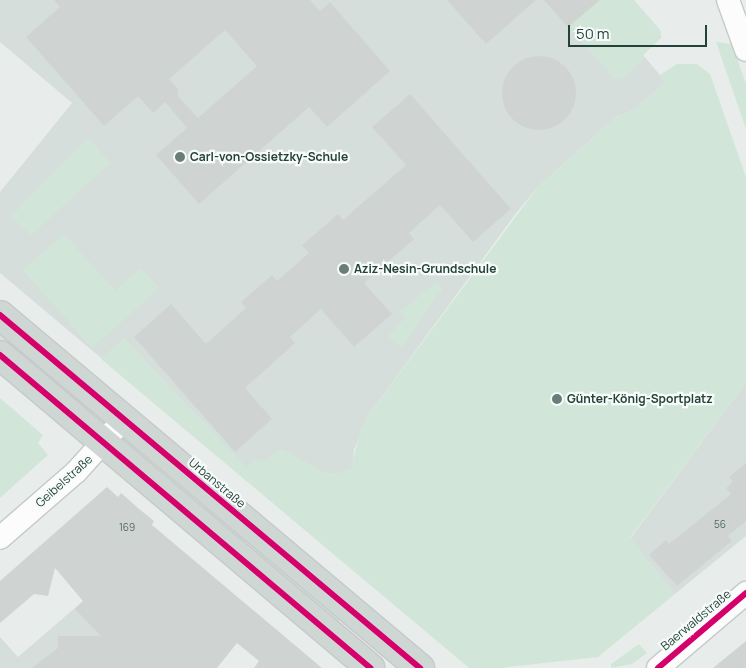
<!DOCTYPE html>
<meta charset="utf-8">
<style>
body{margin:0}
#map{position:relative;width:746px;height:668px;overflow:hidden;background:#e8edeb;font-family:Manrope,sans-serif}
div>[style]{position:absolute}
.built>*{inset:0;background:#d6dedb}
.green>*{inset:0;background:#d1e6d8}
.building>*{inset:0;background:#cfd4d2}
.round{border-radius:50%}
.roads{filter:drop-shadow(1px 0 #c5cac8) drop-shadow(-1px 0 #c5cac8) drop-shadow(0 1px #c5cac8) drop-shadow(0 -1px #c5cac8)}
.minor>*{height:22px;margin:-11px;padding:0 11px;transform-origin:11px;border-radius:11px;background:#fcfcfc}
.major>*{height:28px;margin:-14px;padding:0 14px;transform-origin:14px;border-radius:14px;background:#cfd7d5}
.cycleway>*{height:6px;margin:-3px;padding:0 3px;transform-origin:3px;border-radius:3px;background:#d6006c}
.dots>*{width:14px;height:14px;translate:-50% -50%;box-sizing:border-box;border:2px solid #f7fbf9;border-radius:50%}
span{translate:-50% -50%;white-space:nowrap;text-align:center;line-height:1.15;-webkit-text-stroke:4.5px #f7fbf9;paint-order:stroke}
.number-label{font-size:10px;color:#506761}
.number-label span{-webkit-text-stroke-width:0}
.poi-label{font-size:12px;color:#24423a;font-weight:700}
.left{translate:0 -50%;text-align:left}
.street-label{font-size:12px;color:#24423a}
.scale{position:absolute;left:568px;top:25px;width:139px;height:22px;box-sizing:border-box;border:2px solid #24423a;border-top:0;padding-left:6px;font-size:15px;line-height:18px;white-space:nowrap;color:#24423a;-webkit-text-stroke:4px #f7fbf9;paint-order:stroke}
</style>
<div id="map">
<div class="built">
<i style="clip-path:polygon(0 0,634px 0,660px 30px,661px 38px,643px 55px,666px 82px,639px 105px,641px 107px,616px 117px,537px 188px,517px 212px,367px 417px,354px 450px,351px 483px,246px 480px,0 273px,0 192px,72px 103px,0 42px)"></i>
<i style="clip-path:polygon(746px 382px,746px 536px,675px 594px,630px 539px)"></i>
<i style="clip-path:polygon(83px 601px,192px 668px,0 668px,0 637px,18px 657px)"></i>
</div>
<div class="green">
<i style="clip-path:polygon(599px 0,634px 0,661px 32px,659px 40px,643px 55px,645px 58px,620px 80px,614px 78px,568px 27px)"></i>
<i style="clip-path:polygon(716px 42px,732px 44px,746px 84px,746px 129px)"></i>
<i style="clip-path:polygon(677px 64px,697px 64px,710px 74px,746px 177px,746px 382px,630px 538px,675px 594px,598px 657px,500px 668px,469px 668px,101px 359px,124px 338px,246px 467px,255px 459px,263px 462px,281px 449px,324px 472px,336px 474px,351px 469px,359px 435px,367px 417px,537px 188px,616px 117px,640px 107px,639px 105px,666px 82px,660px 75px)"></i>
<i style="clip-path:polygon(88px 138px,110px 163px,31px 235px,11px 216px)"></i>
<i style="clip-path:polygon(64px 234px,115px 291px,141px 268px,159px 288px,92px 348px,23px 270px)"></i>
<i style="clip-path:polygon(436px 282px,442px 289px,402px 347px,388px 336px,405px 318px,400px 312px)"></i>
<i style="clip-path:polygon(0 326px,40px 360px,32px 371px,0 345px)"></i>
<i style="clip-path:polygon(56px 378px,90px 402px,81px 413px,51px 384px)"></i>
<i style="clip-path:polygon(0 398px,43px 435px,38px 443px,48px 455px,0 498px)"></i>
<i style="clip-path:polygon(141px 455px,199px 504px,224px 517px,343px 616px,336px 624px,138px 458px)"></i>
<i style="clip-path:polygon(639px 644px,647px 653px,632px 664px,611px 668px,611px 664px)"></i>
</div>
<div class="building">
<i style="clip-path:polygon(evenodd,54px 0,310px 0,320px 11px,330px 2px,390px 71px,327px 127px,309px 107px,199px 204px,156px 155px,187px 128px,165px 102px,153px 113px,138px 96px,104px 126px,26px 37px,60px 7px,54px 0,225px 30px,257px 66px,198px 118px,178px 96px,178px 89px,169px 79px,225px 30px)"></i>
<i style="clip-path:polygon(447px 0,536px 0,486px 44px)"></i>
<i style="clip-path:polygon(544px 0,600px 0,568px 27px)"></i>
<i class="round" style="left:502px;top:56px;width:74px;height:74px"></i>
<i style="clip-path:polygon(410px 94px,511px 209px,473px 242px,440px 205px,409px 233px,414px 239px,364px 283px,392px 314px,354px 347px,321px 309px,290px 337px,295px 343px,245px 388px,272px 419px,235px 452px,134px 337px,171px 304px,206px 344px,246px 308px,241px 302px,272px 275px,277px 281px,309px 253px,302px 245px,338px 214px,343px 220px,406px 165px,372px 127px)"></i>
<i style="clip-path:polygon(746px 463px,746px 521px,728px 536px,732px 541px,677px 586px,649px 555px,666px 540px,669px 544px,731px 494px,726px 488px,733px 482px,729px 477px)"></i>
<i style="clip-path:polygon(107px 487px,118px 497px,121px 493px,138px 508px,154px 521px,152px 525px,322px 668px,254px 668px,259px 661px,237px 643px,217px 668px,32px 668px,58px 648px,58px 636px,101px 636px,75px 609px,83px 601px,55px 568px,48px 596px,34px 594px,0 623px,0 581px)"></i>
<i style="clip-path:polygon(746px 641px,746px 668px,713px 668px)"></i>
</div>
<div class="roads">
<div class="minor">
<i style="left:728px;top:0;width:53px;rotate:70.2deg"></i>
<i style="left:0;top:538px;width:101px;rotate:-41deg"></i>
<i style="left:76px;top:472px;width:72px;rotate:-47.8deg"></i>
<i style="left:658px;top:668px;width:116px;rotate:-40.4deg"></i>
</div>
<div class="major">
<i style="left:0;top:315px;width:549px;rotate:40.05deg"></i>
<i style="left:0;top:355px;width:485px;rotate:40.2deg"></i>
</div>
</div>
<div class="cycleway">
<i style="left:0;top:315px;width:549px;rotate:40.05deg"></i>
<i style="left:0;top:355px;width:485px;rotate:40.2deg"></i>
<i style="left:658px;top:668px;width:116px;rotate:-40.4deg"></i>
</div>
<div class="dots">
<i style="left:180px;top:157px;background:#697e78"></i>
<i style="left:344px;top:269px;background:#697e78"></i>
<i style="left:557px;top:399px;background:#697e78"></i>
</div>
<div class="number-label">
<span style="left:720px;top:525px">56</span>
<span style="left:127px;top:528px">169</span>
</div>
<div class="poi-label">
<span class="left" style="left:190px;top:157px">Carl-von-Ossietzky-Schule</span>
<span class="left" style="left:354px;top:269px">Aziz-Nesin-Grundschule</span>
<span class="left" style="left:567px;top:399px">Günter-König-Sportplatz</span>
</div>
<div class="street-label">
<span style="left:64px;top:481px;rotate:-42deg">Geibelstraße</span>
<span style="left:217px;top:483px;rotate:40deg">Urbanstraße</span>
<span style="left:696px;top:620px;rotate:-40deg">Baerwaldstraße</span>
</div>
<div class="scale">50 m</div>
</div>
